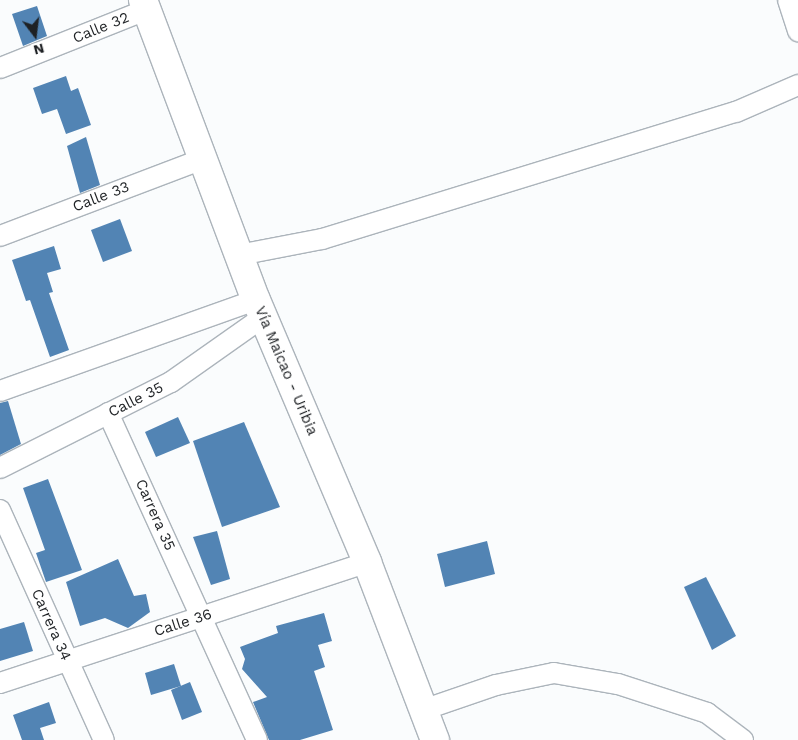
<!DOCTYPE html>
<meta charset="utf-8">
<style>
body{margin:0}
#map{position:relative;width:798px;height:740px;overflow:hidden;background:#fafcfd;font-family:"Work Sans",sans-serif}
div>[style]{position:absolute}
.building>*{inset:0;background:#5284b4}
.roads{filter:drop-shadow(1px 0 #acb4bb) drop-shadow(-1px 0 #acb4bb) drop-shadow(0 1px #acb4bb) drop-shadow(0 -1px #acb4bb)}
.street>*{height:20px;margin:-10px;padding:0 10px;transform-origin:10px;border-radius:10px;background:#fff}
.secondary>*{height:28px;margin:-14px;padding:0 14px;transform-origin:14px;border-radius:14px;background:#fff}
span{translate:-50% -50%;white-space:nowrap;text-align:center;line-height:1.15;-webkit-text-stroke:4px #fff;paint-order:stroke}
.street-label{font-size:15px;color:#1e2124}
.north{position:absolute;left:10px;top:10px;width:50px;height:50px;-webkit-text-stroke:4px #fff;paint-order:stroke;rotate:165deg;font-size:14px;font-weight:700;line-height:20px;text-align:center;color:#1e2124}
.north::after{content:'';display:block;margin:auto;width:18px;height:22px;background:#1e2124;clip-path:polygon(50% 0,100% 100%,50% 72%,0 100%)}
</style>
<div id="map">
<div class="building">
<i style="clip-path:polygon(37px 6px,47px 36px,23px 46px,12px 14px)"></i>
<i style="clip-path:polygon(66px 76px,71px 91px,78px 88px,91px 125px,66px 134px,57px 109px,42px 114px,33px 88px)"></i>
<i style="clip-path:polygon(86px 137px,100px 185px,80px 193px,67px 146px)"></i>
<i style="clip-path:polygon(120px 219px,132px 251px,103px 262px,91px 230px)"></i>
<i style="clip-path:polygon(54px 246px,61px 269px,47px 273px,53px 292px,49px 293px,69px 350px,50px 357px,30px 300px,26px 301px,12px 260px)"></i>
<i style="clip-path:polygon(8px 401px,21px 444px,0 455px,0 403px)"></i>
<i style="clip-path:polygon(178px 417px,190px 443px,156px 457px,145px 432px)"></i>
<i style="clip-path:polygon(244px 422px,280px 507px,222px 527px,193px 441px)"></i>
<i style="clip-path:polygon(48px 479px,82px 570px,46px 582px,36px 553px,45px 550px,23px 488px)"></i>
<i style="clip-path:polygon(217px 531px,230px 579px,211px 585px,193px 537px)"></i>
<i style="clip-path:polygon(487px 541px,495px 574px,445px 587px,437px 554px)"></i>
<i style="clip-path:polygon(118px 559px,134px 596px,146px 594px,150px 612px,128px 628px,105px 618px,80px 626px,66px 582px)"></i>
<i style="clip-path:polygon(706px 577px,736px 636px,712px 650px,684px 587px)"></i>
<i style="clip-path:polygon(324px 613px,332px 641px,318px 645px,325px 667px,314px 671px,333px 730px,300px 740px,269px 740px,253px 702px,267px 697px,242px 669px,245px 659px,240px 647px,278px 633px,276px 626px)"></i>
<i style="clip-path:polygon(24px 622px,33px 651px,0 661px,0 629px)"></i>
<i style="clip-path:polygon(174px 664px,181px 686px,151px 695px,145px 673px)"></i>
<i style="clip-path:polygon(190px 682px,202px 712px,182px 720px,171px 690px)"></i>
<i style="clip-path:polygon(49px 702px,56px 723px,40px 728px,44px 740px,22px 740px,13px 715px)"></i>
</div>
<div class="roads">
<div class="street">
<i style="left:788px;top:0;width:33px;rotate:72deg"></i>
<i style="left:0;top:68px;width:157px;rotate:-21.7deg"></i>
<i style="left:0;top:236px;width:217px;rotate:-20.8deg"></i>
<i style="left:239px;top:255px;width:85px;rotate:-10.9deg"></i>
<i style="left:322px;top:239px;width:433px;rotate:-17.1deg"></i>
<i style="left:736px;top:112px;width:68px;rotate:-23.5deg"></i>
<i style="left:0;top:391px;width:272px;rotate:-19.6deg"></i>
<i style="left:108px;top:413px;width:359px;rotate:65.5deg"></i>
<i style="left:0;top:468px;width:191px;rotate:-26.7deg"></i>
<i style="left:171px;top:382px;width:113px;rotate:-35.2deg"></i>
<i style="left:0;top:510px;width:252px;rotate:65.7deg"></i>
<i style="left:0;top:683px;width:386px;rotate:-18.2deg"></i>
<i style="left:423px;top:710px;width:77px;rotate:-18.9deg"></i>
<i style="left:496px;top:685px;width:59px;rotate:-11.7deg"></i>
<i style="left:554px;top:673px;width:65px;rotate:9.8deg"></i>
<i style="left:618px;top:684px;width:94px;rotate:18deg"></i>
<i style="left:707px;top:713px;width:45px;rotate:36.9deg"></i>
</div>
<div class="secondary">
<i style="left:143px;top:0;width:321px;rotate:69.4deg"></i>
<i style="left:256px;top:300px;width:285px;rotate:67deg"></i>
<i style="left:367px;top:562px;width:191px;rotate:69.1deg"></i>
</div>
</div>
<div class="street-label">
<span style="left:101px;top:28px;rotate:-22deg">Calle 32</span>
<span style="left:101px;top:197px;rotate:-21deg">Calle 33</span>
<span style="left:286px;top:371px;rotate:67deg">Vía Maicao - Uribia</span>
<span style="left:136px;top:400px;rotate:-27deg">Calle 35</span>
<span style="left:155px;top:515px;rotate:66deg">Carrera 35</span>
<span style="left:183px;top:623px;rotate:-18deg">Calle 36</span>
<span style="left:51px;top:625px;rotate:66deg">Carrera 34</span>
</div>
<div class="north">N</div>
</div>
